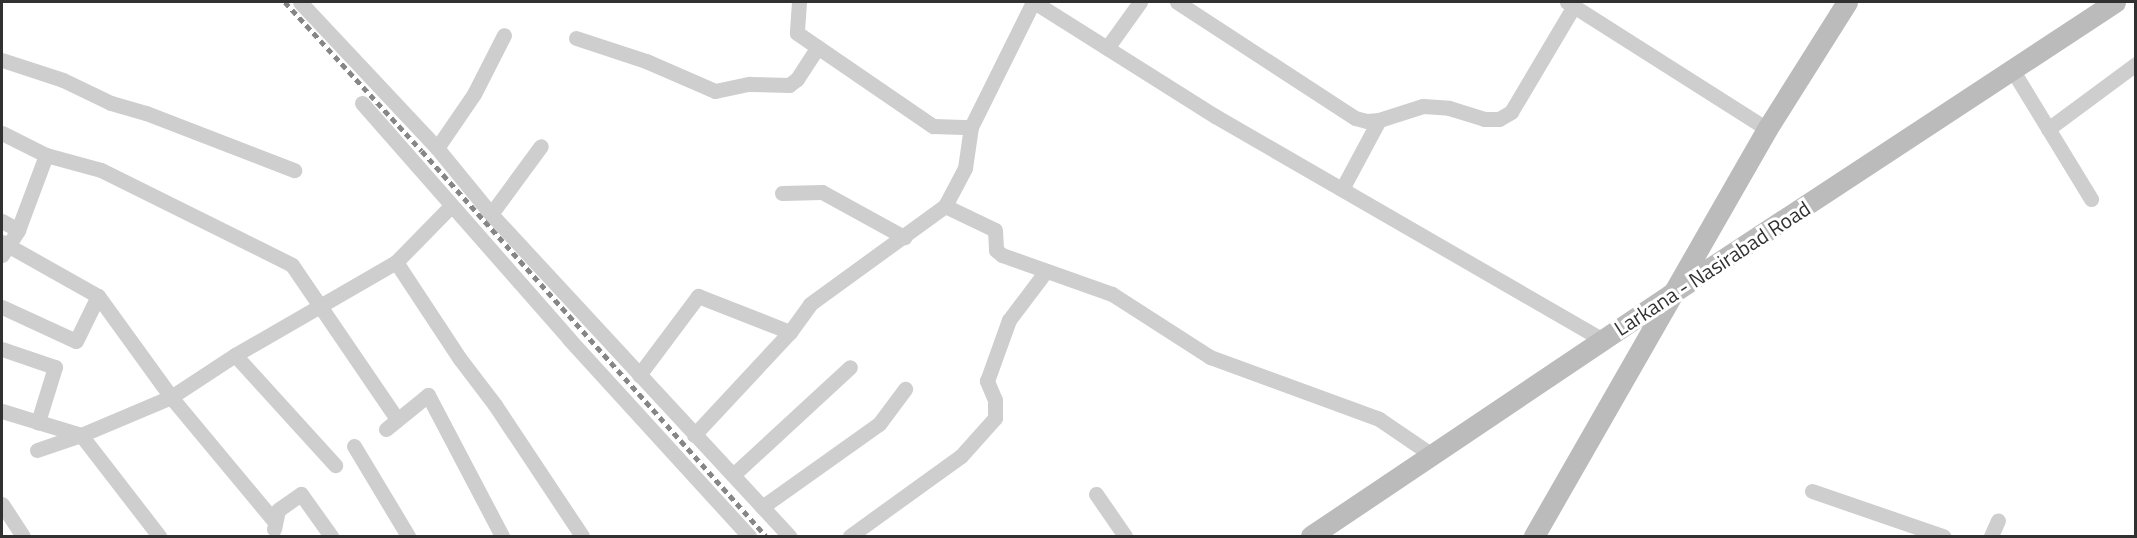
<!DOCTYPE html>
<style>
body{margin:0}
#map{position:relative;width:2137px;height:538px;overflow:hidden;background:#fff;font-family:"Titillium Web",sans-serif}
div>[style]{position:absolute}
.street>*{height:15px;margin:-7.5px;padding:0 7.5px;transform-origin:7.5px;border-radius:7.5px;background:#cecece}
.secondary>*{height:21px;margin:-10.5px;padding:0 10.5px;transform-origin:10.5px;border-radius:10.5px;background:#bbb}
.rail>*{height:4.5px;margin-top:-2.25px;transform-origin:0;background:repeating-linear-gradient(90deg,#868686 0 6px,transparent 0 10.5px)}
span{translate:-50% -50%;white-space:nowrap;text-align:center;line-height:1.15;-webkit-text-stroke:6px #fff;paint-order:stroke}
.street-label{font-size:21px;color:#313131}
.frame{position:absolute;inset:0;border:3px solid #313131;pointer-events:none}
</style>
<div id="map">
<div class="street">
<i style="left:300px;top:2px;width:200px;rotate:46.8deg"></i>
<i style="left:437px;top:148px;width:85px;rotate:50.7deg"></i>
<i style="left:491px;top:214px;width:439px;rotate:47.2deg"></i>
<i style="left:799px;top:2px;width:31px;rotate:94deg"></i>
<i style="left:797px;top:33px;width:165px;rotate:34.4deg"></i>
<i style="left:933px;top:126px;width:38px;rotate:2deg"></i>
<i style="left:1034px;top:2px;width:214px;rotate:32.2deg"></i>
<i style="left:1215px;top:116px;width:448px;rotate:30deg"></i>
<i style="left:1177px;top:2px;width:212px;rotate:33.1deg"></i>
<i style="left:1355px;top:118px;width:12px;rotate:14deg"></i>
<i style="left:1367px;top:121px;width:12px;rotate:-5deg"></i>
<i style="left:1379px;top:120px;width:46px;rotate:-17.7deg"></i>
<i style="left:1423px;top:106px;width:26px;rotate:4deg"></i>
<i style="left:1449px;top:108px;width:37px;rotate:17deg"></i>
<i style="left:1484px;top:119px;width:15px"></i>
<i style="left:1499px;top:119px;width:14px;rotate:-30deg"></i>
<i style="left:1511px;top:112px;width:123px;rotate:-59.3deg"></i>
<i style="left:1567px;top:2px;width:237px;rotate:32.4deg"></i>
<i style="left:576px;top:38px;width:74px;rotate:18.2deg"></i>
<i style="left:646px;top:61px;width:75px;rotate:23.5deg"></i>
<i style="left:715px;top:91px;width:35px;rotate:-12deg"></i>
<i style="left:749px;top:84px;width:40px;rotate:1.4deg"></i>
<i style="left:789px;top:85px;width:10px;rotate:-37deg"></i>
<i style="left:797px;top:79px;width:38px;rotate:-57deg"></i>
<i style="left:1107px;top:48px;width:57px;rotate:-54.3deg"></i>
<i style="left:2px;top:60px;width:64px;rotate:18.2deg"></i>
<i style="left:63px;top:80px;width:53px;rotate:25.6deg"></i>
<i style="left:111px;top:103px;width:36px;rotate:16deg"></i>
<i style="left:146px;top:113px;width:159px;rotate:21.1deg"></i>
<i style="left:2013px;top:71px;width:150px;rotate:58.6deg"></i>
<i style="left:362px;top:103px;width:314px;rotate:48.7deg"></i>
<i style="left:569px;top:339px;width:267px;rotate:47.6deg"></i>
<i style="left:2048px;top:129px;width:109px;rotate:-36.5deg"></i>
<i style="left:2px;top:133px;width:49px;rotate:26.6deg"></i>
<i style="left:46px;top:155px;width:57px;rotate:15.3deg"></i>
<i style="left:101px;top:170px;width:213px;rotate:26.4deg"></i>
<i style="left:292px;top:265px;width:186px;rotate:55.7deg"></i>
<i style="left:437px;top:148px;width:65px;rotate:-55.6deg"></i>
<i style="left:474px;top:94px;width:66px;rotate:-63deg"></i>
<i style="left:1342px;top:189px;width:78px;rotate:-61.8deg"></i>
<i style="left:782px;top:193px;width:40px;rotate:-1.4deg"></i>
<i style="left:822px;top:192px;width:94px;rotate:28.8deg"></i>
<i style="left:945px;top:206px;width:55px;rotate:25.6deg"></i>
<i style="left:995px;top:230px;width:20px;rotate:87deg"></i>
<i style="left:996px;top:250px;width:8px;rotate:40deg"></i>
<i style="left:1002px;top:255px;width:117px;rotate:19.5deg"></i>
<i style="left:1112px;top:294px;width:117px;rotate:32.7deg"></i>
<i style="left:1210px;top:357px;width:180px;rotate:20.1deg"></i>
<i style="left:1379px;top:419px;width:64px;rotate:34.2deg"></i>
<i style="left:491px;top:214px;width:84px;rotate:-53.7deg"></i>
<i style="left:2px;top:221px;width:18px;rotate:29deg"></i>
<i style="left:2px;top:242px;width:110px;rotate:29.4deg"></i>
<i style="left:98px;top:296px;width:125px;rotate:54.1deg"></i>
<i style="left:171px;top:397px;width:98px;rotate:157.1deg"></i>
<i style="left:81px;top:435px;width:128px;rotate:52.3deg"></i>
<i style="left:2px;top:255px;width:30px;rotate:-57deg"></i>
<i style="left:18px;top:230px;width:80px;rotate:-69.5deg"></i>
<i style="left:396px;top:262px;width:116px;rotate:56.6deg"></i>
<i style="left:460px;top:359px;width:58px;rotate:52.7deg"></i>
<i style="left:495px;top:405px;width:157px;rotate:56.4deg"></i>
<i style="left:2px;top:307px;width:81px;rotate:24.7deg"></i>
<i style="left:76px;top:341px;width:50px;rotate:-63.9deg"></i>
<i style="left:2px;top:349px;width:56px;rotate:18.8deg"></i>
<i style="left:55px;top:367px;width:58px;rotate:107.2deg"></i>
<i style="left:38px;top:422px;width:45px;rotate:16.8deg"></i>
<i style="left:235px;top:355px;width:149px;rotate:47.7deg"></i>
<i style="left:639px;top:375px;width:99px;rotate:-53.2deg"></i>
<i style="left:698px;top:296px;width:99px;rotate:21.4deg"></i>
<i style="left:2px;top:411px;width:38px;rotate:17deg"></i>
<i style="left:386px;top:429px;width:54px;rotate:-39deg"></i>
<i style="left:428px;top:395px;width:159px;rotate:62.3deg"></i>
<i style="left:694px;top:435px;width:141px;rotate:-47deg"></i>
<i style="left:790px;top:332px;width:34px;rotate:-54deg"></i>
<i style="left:810px;top:304px;width:167px;rotate:-36deg"></i>
<i style="left:945px;top:206px;width:43px;rotate:-62.2deg"></i>
<i style="left:965px;top:168px;width:41px;rotate:-81.7deg"></i>
<i style="left:971px;top:127px;width:140px;rotate:-63.6deg"></i>
<i style="left:354px;top:446px;width:105px;rotate:59deg"></i>
<i style="left:37px;top:450px;width:46px;rotate:-18.8deg"></i>
<i style="left:733px;top:475px;width:159px;rotate:-42.7deg"></i>
<i style="left:1812px;top:491px;width:139px;rotate:19deg"></i>
<i style="left:1096px;top:494px;width:51px;rotate:55.4deg"></i>
<i style="left:2px;top:504px;width:38px;rotate:57deg"></i>
<i style="left:762px;top:507px;width:143px;rotate:-35.4deg"></i>
<i style="left:879px;top:424px;width:44px;rotate:-53.4deg"></i>
<i style="left:275px;top:522px;width:163px;rotate:-129.8deg"></i>
<i style="left:171px;top:397px;width:77px;rotate:-33.3deg"></i>
<i style="left:235px;top:355px;width:186px;rotate:-30deg"></i>
<i style="left:396px;top:262px;width:78px;rotate:-45.5deg"></i>
<i style="left:274px;top:529px;width:19px;rotate:-78deg"></i>
<i style="left:278px;top:510px;width:28px;rotate:-35deg"></i>
<i style="left:301px;top:494px;width:52px;rotate:54.5deg"></i>
<i style="left:850px;top:536px;width:137px;rotate:-35.8deg"></i>
<i style="left:961px;top:456px;width:51px;rotate:-48.2deg"></i>
<i style="left:995px;top:418px;width:18px;rotate:-90deg"></i>
<i style="left:995px;top:400px;width:21px;rotate:-113deg"></i>
<i style="left:987px;top:381px;width:65px;rotate:-70.2deg"></i>
<i style="left:1009px;top:320px;width:61px;rotate:-52.9deg"></i>
<i style="left:1991px;top:536px;width:17px;rotate:-66deg"></i>
</div>
<div class="secondary">
<i style="left:1311px;top:536px;width:435px;rotate:-33.9deg"></i>
<i style="left:1672px;top:293px;width:530px;rotate:-33.3deg"></i>
<i style="left:1534px;top:536px;width:469px;rotate:-60.2deg"></i>
<i style="left:1767px;top:129px;width:150px;rotate:-57.8deg"></i>
</div>
<div class="rail">
<i style="left:285px;top:2px;width:202px;rotate:47.4deg"></i>
<i style="left:422px;top:151px;width:516px;rotate:48.22deg"></i>
</div>
<div class="street-label">
<span style="left:1712px;top:268px;rotate:-33deg">Larkana - Nasirabad Road</span>
</div>
<div class="frame"></div>
</div>
